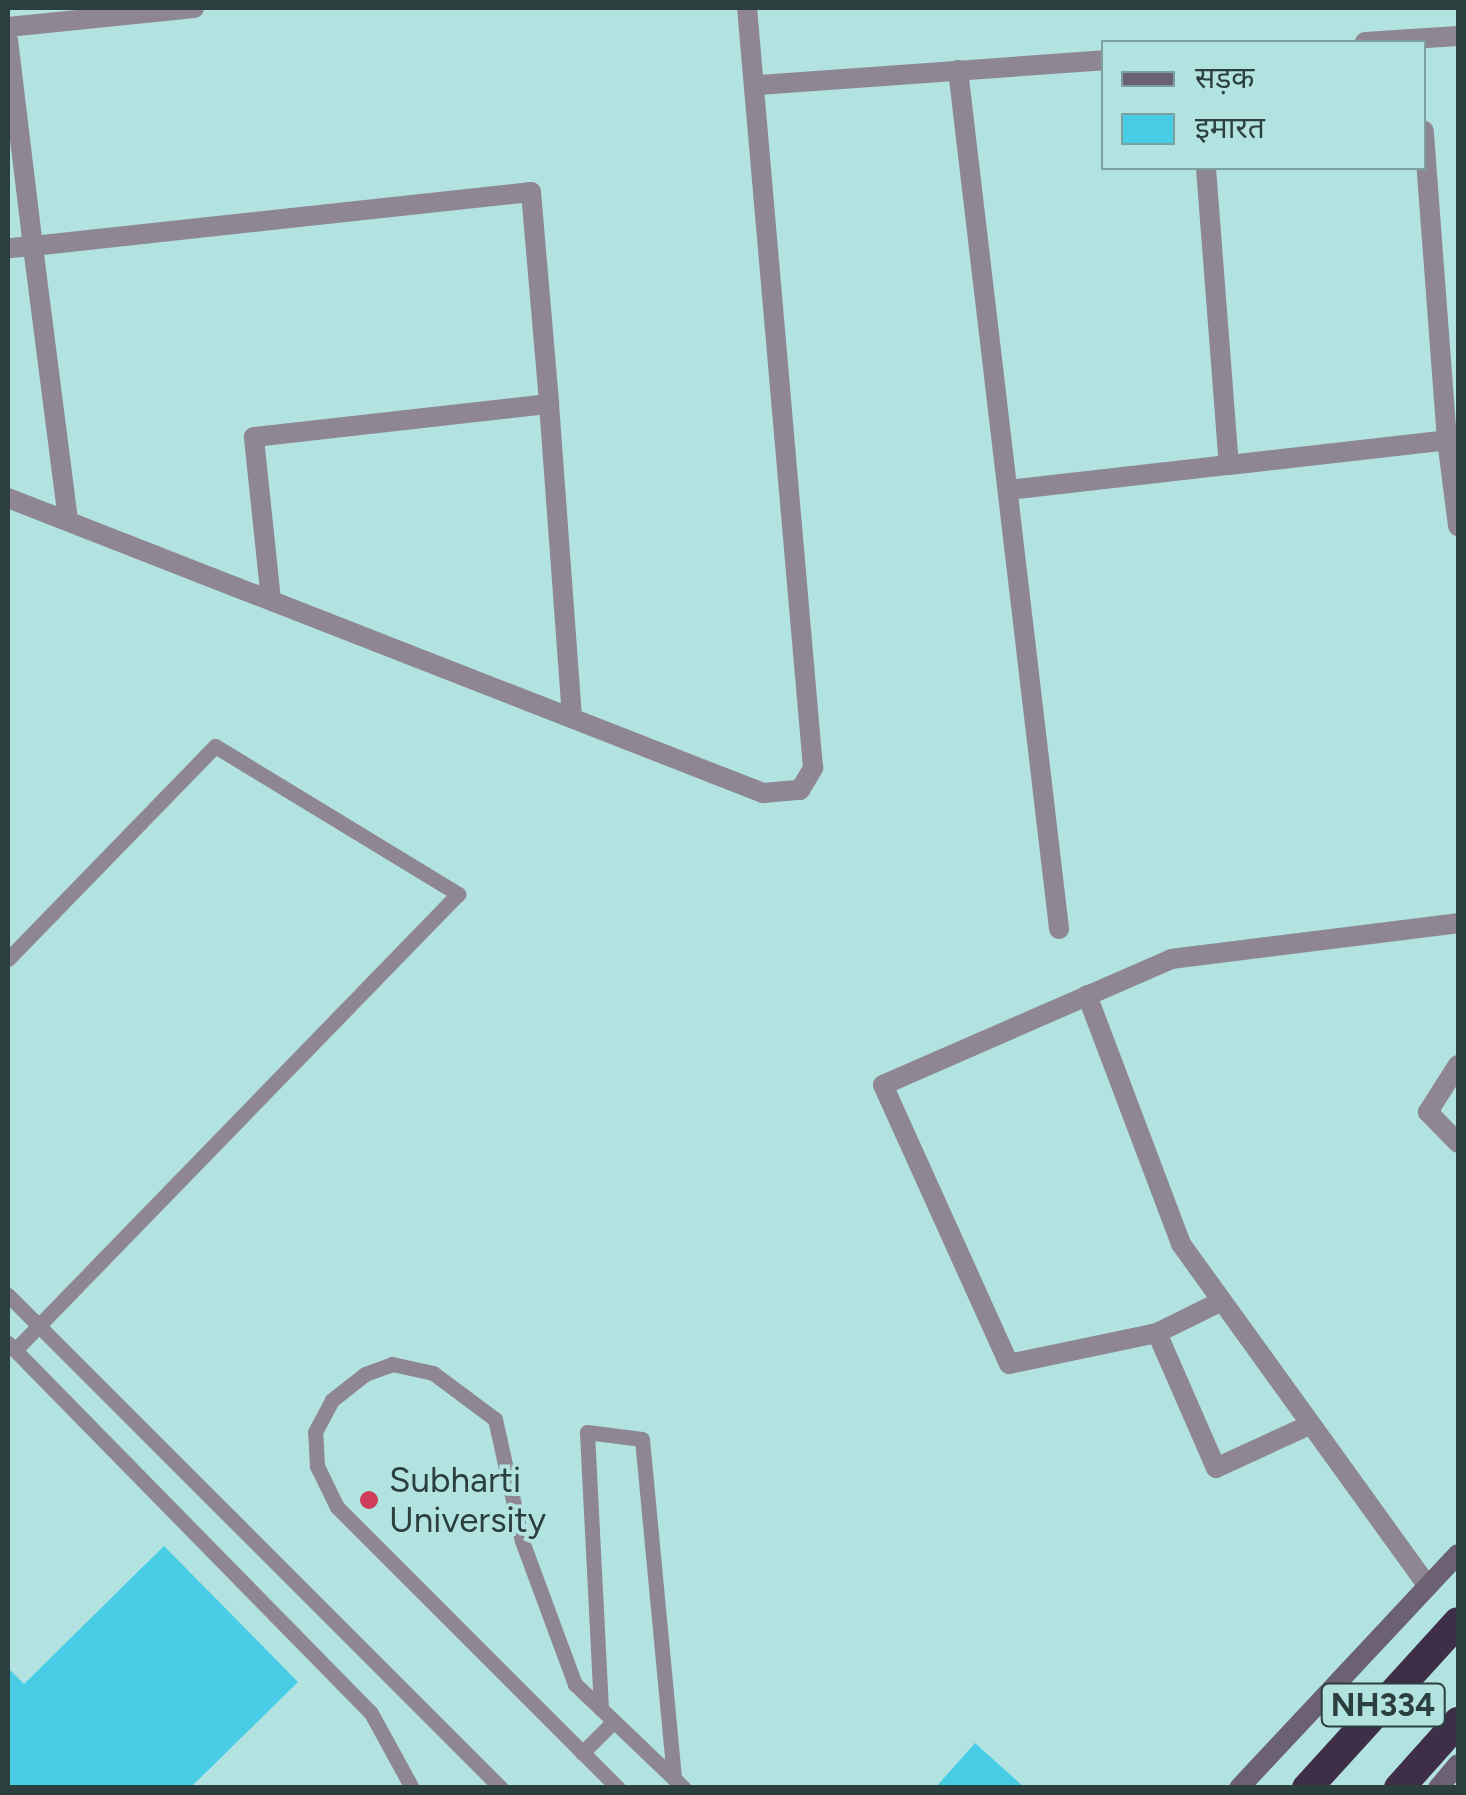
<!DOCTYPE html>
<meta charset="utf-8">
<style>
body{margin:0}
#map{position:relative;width:1466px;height:1795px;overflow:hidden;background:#b2e3e1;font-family:Figtree,"Noto Sans Devanagari",sans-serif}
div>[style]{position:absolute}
.building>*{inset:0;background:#49cde7}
.lane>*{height:15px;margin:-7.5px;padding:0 7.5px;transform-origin:7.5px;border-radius:7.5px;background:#8f8694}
.street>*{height:20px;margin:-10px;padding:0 10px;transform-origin:10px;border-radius:10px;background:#8f8694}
.secondary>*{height:20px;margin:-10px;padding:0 10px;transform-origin:10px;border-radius:10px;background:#6c6073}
.highway>*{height:30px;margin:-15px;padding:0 15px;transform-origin:15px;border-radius:15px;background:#3e2e48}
.dots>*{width:28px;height:28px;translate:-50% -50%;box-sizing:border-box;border:5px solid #b2e3e1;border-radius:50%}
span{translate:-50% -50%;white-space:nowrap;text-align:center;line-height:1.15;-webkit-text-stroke:8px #b2e3e1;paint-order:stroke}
.shield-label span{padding:2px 8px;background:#b2e3e1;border:2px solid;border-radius:8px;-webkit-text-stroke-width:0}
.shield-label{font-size:32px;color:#2c3f3f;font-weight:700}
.poi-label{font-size:35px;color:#2c3f3f}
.left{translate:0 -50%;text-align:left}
.frame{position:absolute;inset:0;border:10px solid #2c3f3f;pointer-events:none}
.legend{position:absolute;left:1101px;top:40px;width:325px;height:130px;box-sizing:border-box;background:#b2e3e1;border:2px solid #7ca1a0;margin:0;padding:12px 18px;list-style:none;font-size:30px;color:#2c3f3f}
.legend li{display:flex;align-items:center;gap:20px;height:50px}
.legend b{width:50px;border:2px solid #7ca1a0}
</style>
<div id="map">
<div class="building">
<i style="clip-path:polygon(164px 1546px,298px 1682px,190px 1788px,8px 1788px,8px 1668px,24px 1684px)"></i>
<i style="clip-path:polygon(975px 1743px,1025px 1788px,935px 1788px)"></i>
</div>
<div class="lane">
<i style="left:8px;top:959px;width:297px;rotate:-45.8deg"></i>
<i style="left:215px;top:746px;width:285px;rotate:31.3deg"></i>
<i style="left:458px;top:894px;width:636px;rotate:134.17deg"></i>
<i style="left:8px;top:1295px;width:697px;rotate:45deg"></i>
<i style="left:8px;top:1343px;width:518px;rotate:45.55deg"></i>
<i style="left:371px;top:1713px;width:85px;rotate:61.3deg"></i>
<i style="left:601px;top:1709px;width:277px;rotate:-92.9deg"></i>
<i style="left:587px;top:1432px;width:55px;rotate:7.3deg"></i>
<i style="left:642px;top:1439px;width:341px;rotate:84.6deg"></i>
<i style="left:582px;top:1753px;width:45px;rotate:-45deg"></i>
<i style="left:618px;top:1788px;width:397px;rotate:-135deg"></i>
<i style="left:337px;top:1507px;width:46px;rotate:-116deg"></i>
<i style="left:317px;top:1466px;width:34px;rotate:-93deg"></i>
<i style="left:315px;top:1432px;width:36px;rotate:-62deg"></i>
<i style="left:332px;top:1400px;width:42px;rotate:-38.2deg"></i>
<i style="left:365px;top:1374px;width:29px;rotate:-20deg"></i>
<i style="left:392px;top:1364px;width:42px;rotate:12.4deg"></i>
<i style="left:433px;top:1373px;width:77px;rotate:36.6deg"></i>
<i style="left:495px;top:1419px;width:125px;rotate:77.5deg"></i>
<i style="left:522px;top:1541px;width:153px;rotate:69.7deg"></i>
<i style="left:575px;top:1684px;width:151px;rotate:43.7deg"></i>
</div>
<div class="street">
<i style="left:8px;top:27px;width:187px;rotate:-5.8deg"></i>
<i style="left:8px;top:40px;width:208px;rotate:83.1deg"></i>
<i style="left:33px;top:246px;width:25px;rotate:175deg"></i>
<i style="left:1365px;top:42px;width:93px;rotate:-3.7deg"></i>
<i style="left:958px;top:70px;width:865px;rotate:83.29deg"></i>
<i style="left:759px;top:85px;width:346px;rotate:-4.1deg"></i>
<i style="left:1206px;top:168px;width:298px;rotate:85.6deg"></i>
<i style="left:1229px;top:465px;width:219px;rotate:-6.5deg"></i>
<i style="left:1447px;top:440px;width:310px;rotate:-94.3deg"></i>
<i style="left:1447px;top:440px;width:87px;rotate:82.7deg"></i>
<i style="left:1008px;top:490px;width:222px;rotate:-6.5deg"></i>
<i style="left:8px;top:498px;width:811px;rotate:21.34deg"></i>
<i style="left:763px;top:793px;width:37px;rotate:-5deg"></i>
<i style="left:800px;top:790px;width:26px;rotate:-59deg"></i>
<i style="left:813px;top:768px;width:763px;rotate:-94.96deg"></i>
<i style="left:68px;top:520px;width:276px;rotate:-97.3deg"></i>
<i style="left:33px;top:246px;width:501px;rotate:-6.19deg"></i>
<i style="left:531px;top:192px;width:213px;rotate:85.1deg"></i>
<i style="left:271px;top:600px;width:164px;rotate:-96deg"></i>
<i style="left:254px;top:437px;width:297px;rotate:-6.4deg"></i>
<i style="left:549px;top:404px;width:315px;rotate:85.8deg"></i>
<i style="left:1087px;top:995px;width:266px;rotate:69.3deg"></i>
<i style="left:1181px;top:1244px;width:422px;rotate:54.2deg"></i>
<i style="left:1458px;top:1065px;width:56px;rotate:122.6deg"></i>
<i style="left:1428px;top:1112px;width:43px;rotate:45.9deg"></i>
<i style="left:1157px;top:1333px;width:70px;rotate:-26.2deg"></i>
<i style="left:1305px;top:1427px;width:98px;rotate:155.3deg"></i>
<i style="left:1216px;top:1468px;width:147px;rotate:-113.6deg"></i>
<i style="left:1157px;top:1333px;width:151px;rotate:168.2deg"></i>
<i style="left:1009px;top:1364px;width:306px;rotate:-114.3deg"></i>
<i style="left:883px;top:1085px;width:314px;rotate:-23.6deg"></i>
<i style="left:1171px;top:959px;width:289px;rotate:-7.1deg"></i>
</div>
<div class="secondary">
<i style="left:1239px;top:1788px;width:320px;rotate:-46.9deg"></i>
<i style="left:1438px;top:1788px;width:31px;rotate:-50deg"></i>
</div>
<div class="highway">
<i style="left:1307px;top:1788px;width:224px;rotate:-47.7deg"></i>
<i style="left:1399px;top:1788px;width:89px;rotate:-48.2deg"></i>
</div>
<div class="dots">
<i style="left:369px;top:1500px;background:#cd3d5a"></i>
</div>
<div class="shield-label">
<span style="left:1383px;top:1705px">NH334</span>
</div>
<div class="poi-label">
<span class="left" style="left:389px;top:1500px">Subharti<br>University</span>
</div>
<div class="frame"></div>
<ul class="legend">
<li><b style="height:12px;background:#6c6073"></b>सड़क</li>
<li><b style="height:28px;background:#49cde7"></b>इमारत</li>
</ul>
</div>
